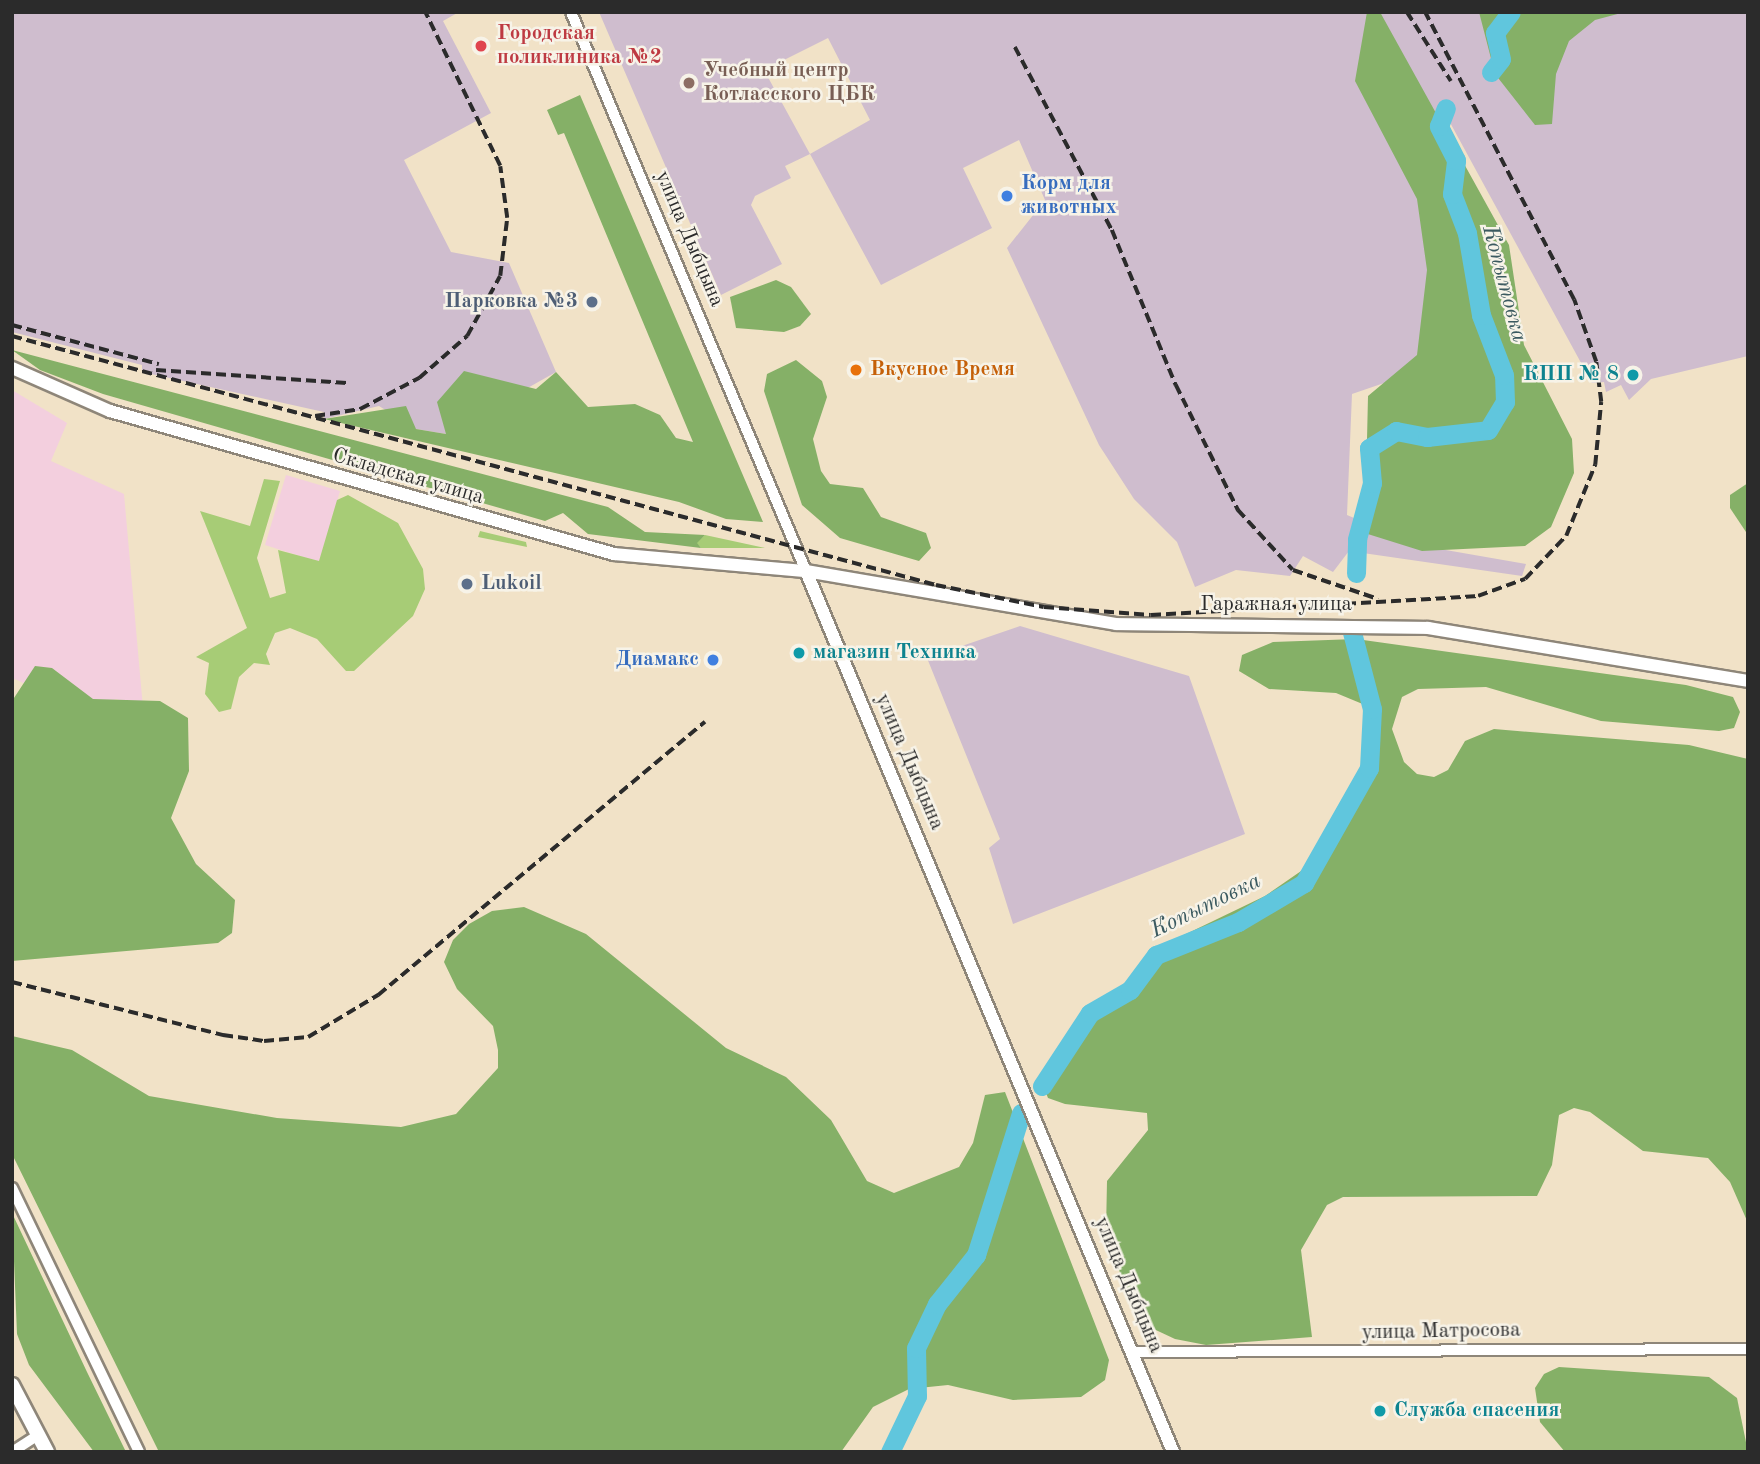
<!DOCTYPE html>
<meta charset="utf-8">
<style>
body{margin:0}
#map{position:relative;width:1760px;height:1464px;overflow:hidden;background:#f1e2c7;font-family:"Old Standard TT",serif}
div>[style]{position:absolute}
.built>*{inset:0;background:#f3cfde}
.industrial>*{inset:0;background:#cfbdce}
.green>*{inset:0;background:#a7cc76}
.forest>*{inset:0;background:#85b067}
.river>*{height:19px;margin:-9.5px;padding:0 9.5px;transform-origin:9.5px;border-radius:9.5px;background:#60c6dd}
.roads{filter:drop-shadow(2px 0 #8e8679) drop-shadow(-2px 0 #8e8679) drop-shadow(0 2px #8e8679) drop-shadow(0 -2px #8e8679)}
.minor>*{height:10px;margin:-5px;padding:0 5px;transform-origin:5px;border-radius:5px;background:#fff}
.tertiary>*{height:12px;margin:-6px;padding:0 6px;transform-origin:6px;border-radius:6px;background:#fff}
.primary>*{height:14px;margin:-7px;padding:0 7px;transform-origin:7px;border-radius:7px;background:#fff}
.rail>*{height:3.5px;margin-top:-1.75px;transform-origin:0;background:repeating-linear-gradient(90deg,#2b2b2b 0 10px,transparent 0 15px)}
.dots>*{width:19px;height:19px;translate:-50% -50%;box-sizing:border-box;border:4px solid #f7f3e8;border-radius:50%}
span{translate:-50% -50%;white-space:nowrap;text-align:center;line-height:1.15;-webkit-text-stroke:5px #f7f3e8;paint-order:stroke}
.health-label{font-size:21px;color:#be3a42;font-weight:700}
.left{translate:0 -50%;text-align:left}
.education-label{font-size:21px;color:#785e54;font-weight:700}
.shop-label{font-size:21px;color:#366cbe;font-weight:700}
.right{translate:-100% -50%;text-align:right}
.street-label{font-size:21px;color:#2b2b2b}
.service-label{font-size:21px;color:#4e5e75;font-weight:700}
.food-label{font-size:21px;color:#c56008;font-weight:700}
.culture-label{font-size:21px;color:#0d838f;font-weight:700}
.water-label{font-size:23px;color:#3b5a60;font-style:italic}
.frame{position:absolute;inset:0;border:14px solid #2b2b2b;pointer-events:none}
</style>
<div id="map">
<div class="built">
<i style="clip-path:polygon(12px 390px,67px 423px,51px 461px,124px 494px,143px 708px,116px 699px,90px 715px,15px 679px,12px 683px)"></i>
<i style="clip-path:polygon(286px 475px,340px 491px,319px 562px,265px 545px)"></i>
</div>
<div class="industrial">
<i style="clip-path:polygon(12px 12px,459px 12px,443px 21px,491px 113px,404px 160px,451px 252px,509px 263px,556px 372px,446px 434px,416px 429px,379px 406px,324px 419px,324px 412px,142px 372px,142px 365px,12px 332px)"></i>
<i style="clip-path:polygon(evenodd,599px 12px,1748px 12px,1748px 356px,1651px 379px,1629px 400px,1621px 385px,1606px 392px,1604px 382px,1592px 383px,1447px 117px,1454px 359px,1352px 394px,1347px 515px,1417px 545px,1526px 564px,1522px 576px,1349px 551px,1333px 572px,1303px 556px,1290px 576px,1236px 570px,1195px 587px,1177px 542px,1134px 499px,1099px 445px,1007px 248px,1045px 200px,1019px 140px,963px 168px,992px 228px,881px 285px,810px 154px,785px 166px,791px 178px,755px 196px,751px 205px,782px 264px,721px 295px,599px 12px,828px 38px,870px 120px,810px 154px,764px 70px,828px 38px)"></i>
<i style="clip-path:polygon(1020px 626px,1189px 676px,1245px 834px,1013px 924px,989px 848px,1000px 839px,927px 658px)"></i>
</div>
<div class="green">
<i style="clip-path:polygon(264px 479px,280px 481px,257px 558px,270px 598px,286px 593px,278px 550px,319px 561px,337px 500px,348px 495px,398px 523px,423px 569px,425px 589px,413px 616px,354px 671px,346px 671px,317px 639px,290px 628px,275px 633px,266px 654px,270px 665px,254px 663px,239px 677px,231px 709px,219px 712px,205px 694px,209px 663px,196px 657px,247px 628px,200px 511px,250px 526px)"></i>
<i style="clip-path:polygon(480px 531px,526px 542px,527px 547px,478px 537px)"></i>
<i style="clip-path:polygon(705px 535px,765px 548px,701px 548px,696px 543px)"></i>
</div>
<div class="forest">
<i style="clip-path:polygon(1367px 12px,1380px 12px,1509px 245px,1524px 345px,1572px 439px,1574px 473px,1551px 527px,1525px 546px,1422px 551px,1355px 530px,1366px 483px,1368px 396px,1417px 355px,1427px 270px,1417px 199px,1355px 81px)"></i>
<i style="clip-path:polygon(1479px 12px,1625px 12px,1595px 20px,1569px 41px,1556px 74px,1552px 124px,1535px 125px,1495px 74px)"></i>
<i style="clip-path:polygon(580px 95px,763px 522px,726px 519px,679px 502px,324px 419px,406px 406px,416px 429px,446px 434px,437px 402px,464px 371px,536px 389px,556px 372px,588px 407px,635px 404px,660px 415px,676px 438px,693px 442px,564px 133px,558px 135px,547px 110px)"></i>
<i style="clip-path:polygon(776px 280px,791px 287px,811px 314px,800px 326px,784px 332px,736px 328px,730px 297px)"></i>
<i style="clip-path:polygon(12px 350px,608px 507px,645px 532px,705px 535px,697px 543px,701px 548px,588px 534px,563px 513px,545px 521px,103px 394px,40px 370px)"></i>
<i style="clip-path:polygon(796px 360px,822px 381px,827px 397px,813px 439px,821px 471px,830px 484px,863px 488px,881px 517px,926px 533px,931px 548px,919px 561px,840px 538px,802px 505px,764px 391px,767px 374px)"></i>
<i style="clip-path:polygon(1748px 483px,1748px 535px,1730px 508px,1730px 495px)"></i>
<i style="clip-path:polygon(1356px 639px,1686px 685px,1733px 697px,1740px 712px,1734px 728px,1719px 731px,1601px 721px,1486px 687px,1418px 689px,1402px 697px,1392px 729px,1404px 762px,1417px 774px,1434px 777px,1448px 770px,1465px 741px,1494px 729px,1689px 745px,1748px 759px,1748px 1223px,1730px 1182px,1708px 1158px,1643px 1151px,1590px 1112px,1574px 1108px,1559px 1115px,1552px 1165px,1537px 1196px,1343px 1197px,1327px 1205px,1301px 1250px,1312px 1337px,1206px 1345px,1175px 1339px,1143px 1324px,1132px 1309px,1106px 1231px,1107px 1181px,1148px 1130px,1147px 1113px,1065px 1104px,1048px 1098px,1042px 1083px,1047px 1068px,1129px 979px,1184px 935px,1265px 896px,1330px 851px,1378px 768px,1377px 719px,1365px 705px,1336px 693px,1269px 689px,1239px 671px,1242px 655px,1273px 642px)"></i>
<i style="clip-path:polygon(35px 666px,52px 668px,93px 699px,160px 701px,188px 718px,189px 771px,171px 818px,196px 864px,235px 900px,232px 933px,218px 943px,12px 961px,12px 701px)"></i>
<i style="clip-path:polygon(524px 907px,586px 934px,726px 1048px,786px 1077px,831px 1120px,867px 1181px,894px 1193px,959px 1167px,973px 1143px,985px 1095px,1005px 1092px,1109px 1360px,1105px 1380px,1081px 1397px,1013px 1400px,948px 1385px,909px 1389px,873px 1407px,841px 1452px,159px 1452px,12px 1154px,12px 1036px,72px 1050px,149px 1096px,277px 1118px,401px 1127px,456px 1114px,498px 1068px,498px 1050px,493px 1026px,457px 989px,444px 962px,453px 940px,469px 924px,492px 911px)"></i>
<i style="clip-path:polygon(12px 1213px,87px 1372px,126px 1452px,94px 1452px,29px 1365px,17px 1334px)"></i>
<i style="clip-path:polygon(1559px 1367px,1709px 1377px,1737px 1398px,1748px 1452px,1565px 1452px,1540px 1422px,1535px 1388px,1544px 1374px)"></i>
</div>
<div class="river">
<i style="left:1491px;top:72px;width:16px;rotate:-52deg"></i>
<i style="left:1501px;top:59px;width:27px;rotate:-103deg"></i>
<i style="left:1495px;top:33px;width:26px;rotate:-53deg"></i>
<i style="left:1356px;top:573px;width:34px;rotate:-88deg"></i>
<i style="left:1357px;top:539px;width:58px;rotate:-75deg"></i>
<i style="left:1372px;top:483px;width:35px;rotate:-95deg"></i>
<i style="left:1369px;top:448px;width:32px;rotate:-32deg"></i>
<i style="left:1396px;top:431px;width:32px;rotate:11deg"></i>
<i style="left:1427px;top:437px;width:61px;rotate:-6.5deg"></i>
<i style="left:1488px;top:430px;width:33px;rotate:-59deg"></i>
<i style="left:1505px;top:402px;width:27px;rotate:-92deg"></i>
<i style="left:1504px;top:375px;width:64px;rotate:-111deg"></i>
<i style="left:1481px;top:315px;width:83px;rotate:-99.7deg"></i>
<i style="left:1467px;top:233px;width:42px;rotate:-111deg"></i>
<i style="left:1452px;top:194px;width:34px;rotate:-83deg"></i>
<i style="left:1456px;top:160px;width:38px;rotate:-117deg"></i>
<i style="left:1439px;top:126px;width:19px;rotate:-69deg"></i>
<i style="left:1042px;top:1086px;width:87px;rotate:-56.7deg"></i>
<i style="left:1090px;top:1013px;width:46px;rotate:-29.9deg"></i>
<i style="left:1130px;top:990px;width:44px;rotate:-53.4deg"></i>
<i style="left:1156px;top:955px;width:88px;rotate:-21.9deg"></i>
<i style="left:1238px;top:922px;width:77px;rotate:-30.6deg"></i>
<i style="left:1304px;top:883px;width:132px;rotate:-60.5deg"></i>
<i style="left:1369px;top:768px;width:59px;rotate:-87.1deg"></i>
<i style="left:1372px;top:709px;width:80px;rotate:-104.6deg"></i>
<i style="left:890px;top:1452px;width:62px;rotate:-64.3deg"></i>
<i style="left:917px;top:1396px;width:48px;rotate:-91.2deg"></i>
<i style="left:916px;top:1348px;width:49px;rotate:-64.5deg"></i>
<i style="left:937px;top:1304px;width:63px;rotate:-51.5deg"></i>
<i style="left:976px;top:1255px;width:149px;rotate:-72.4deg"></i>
</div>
<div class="roads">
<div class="minor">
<i style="left:571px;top:12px;width:606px;rotate:67.2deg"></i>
<i style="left:12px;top:1188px;width:293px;rotate:64.3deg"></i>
<i style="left:1136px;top:1352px;width:612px;rotate:-0.28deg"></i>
<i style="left:12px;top:1452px;width:31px;rotate:-33deg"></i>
</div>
<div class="tertiary">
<i style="left:12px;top:368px;width:107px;rotate:23.7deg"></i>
<i style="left:110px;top:411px;width:524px;rotate:15.84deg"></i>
<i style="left:614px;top:554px;width:193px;rotate:5.1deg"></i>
<i style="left:806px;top:571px;width:314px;rotate:9.7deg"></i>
<i style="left:1116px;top:624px;width:312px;rotate:0.7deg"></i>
<i style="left:1428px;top:628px;width:324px;rotate:9.4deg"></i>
<i style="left:806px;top:571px;width:954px;rotate:67.38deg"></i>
</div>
<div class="primary">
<i style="left:12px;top:1385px;width:76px;rotate:62.4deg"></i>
</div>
</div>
<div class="rail">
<i style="left:1407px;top:12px;width:82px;rotate:57.5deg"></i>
<i style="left:1015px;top:47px;width:207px;rotate:62.1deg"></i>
<i style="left:1112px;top:230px;width:168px;rotate:67.6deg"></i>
<i style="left:1176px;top:385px;width:140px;rotate:63.6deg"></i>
<i style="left:1238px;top:510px;width:81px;rotate:47.5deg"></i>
<i style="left:1293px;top:570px;width:90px;rotate:18.8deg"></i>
<i style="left:12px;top:325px;width:152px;rotate:14.9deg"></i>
<i style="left:12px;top:336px;width:957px;rotate:15.08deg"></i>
<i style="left:936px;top:585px;width:110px;rotate:11.5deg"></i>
<i style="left:1044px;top:607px;width:107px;rotate:4.3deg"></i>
<i style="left:1151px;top:615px;width:328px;rotate:-3.3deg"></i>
<i style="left:1478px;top:596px;width:50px;rotate:-19.9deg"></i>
<i style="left:1525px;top:579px;width:59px;rotate:-46.4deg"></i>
<i style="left:1566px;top:536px;width:77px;rotate:-67.8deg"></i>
<i style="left:1595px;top:465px;width:63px;rotate:-84.6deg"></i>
<i style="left:1601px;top:402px;width:40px;rotate:-97.1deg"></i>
<i style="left:1596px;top:362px;width:66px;rotate:-109.5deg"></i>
<i style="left:1574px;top:300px;width:324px;rotate:-117.4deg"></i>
<i style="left:156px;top:370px;width:191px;rotate:3.9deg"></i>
<i style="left:315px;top:416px;width:46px;rotate:-8.8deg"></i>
<i style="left:360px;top:409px;width:67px;rotate:-27.7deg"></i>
<i style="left:419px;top:378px;width:64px;rotate:-41.2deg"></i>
<i style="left:467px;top:336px;width:68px;rotate:-61.2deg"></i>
<i style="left:500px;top:276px;width:58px;rotate:-83.1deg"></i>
<i style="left:507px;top:218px;width:52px;rotate:-97.7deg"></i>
<i style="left:500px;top:166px;width:171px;rotate:-116deg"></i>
<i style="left:12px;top:982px;width:218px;rotate:14.1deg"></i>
<i style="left:223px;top:1035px;width:41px;rotate:8.3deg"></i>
<i style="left:264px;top:1041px;width:44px;rotate:-5.2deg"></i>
<i style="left:308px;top:1037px;width:82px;rotate:-31deg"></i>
<i style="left:378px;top:995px;width:426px;rotate:-39.9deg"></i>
</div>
<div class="dots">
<i style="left:481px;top:46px;background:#e0444e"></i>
<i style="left:689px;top:83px;background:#8d6e63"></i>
<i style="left:1007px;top:196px;background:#3f7fe0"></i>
<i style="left:592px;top:302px;background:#5c6f8a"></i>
<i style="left:856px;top:370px;background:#e8710a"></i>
<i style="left:1633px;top:375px;background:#0f9aa8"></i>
<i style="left:467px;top:584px;background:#5c6f8a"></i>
<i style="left:799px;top:653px;background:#0f9aa8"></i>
<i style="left:713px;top:660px;background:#3f7fe0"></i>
<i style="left:1380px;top:1411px;background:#0f9aa8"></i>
</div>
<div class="health-label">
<span class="left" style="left:497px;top:46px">Городская<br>поликлиника №2</span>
</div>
<div class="education-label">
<span class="left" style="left:703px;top:83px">Учебный центр<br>Котласского ЦБК</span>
</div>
<div class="shop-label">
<span class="left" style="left:1021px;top:196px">Корм для<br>животных</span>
<span class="right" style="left:699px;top:660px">Диамакс</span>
</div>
<div class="street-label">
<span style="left:689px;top:239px;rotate:67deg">улица Дыбцына</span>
<span style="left:408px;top:477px;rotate:16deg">Складская улица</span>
<span style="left:1276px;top:605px">Гаражная улица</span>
<span style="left:909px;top:762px;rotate:67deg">улица Дыбцына</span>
<span style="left:1128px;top:1285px;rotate:67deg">улица Дыбцына</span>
<span style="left:1441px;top:1332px;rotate:-1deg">улица Матросова</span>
</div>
<div class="service-label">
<span class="right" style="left:578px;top:302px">Парковка №3</span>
<span class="left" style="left:481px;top:584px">Lukoil</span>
</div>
<div class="food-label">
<span class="left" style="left:870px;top:370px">Вкусное Время</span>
</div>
<div class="culture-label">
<span class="right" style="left:1619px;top:375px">КПП № 8</span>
<span class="left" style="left:813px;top:653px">магазин Техника</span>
<span class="left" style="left:1394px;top:1411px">Служба спасения</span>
</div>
<div class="water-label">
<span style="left:1504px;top:284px;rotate:75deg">Копытовка</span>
<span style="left:1206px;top:906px;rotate:-26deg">Копытовка</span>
</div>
<div class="frame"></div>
</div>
